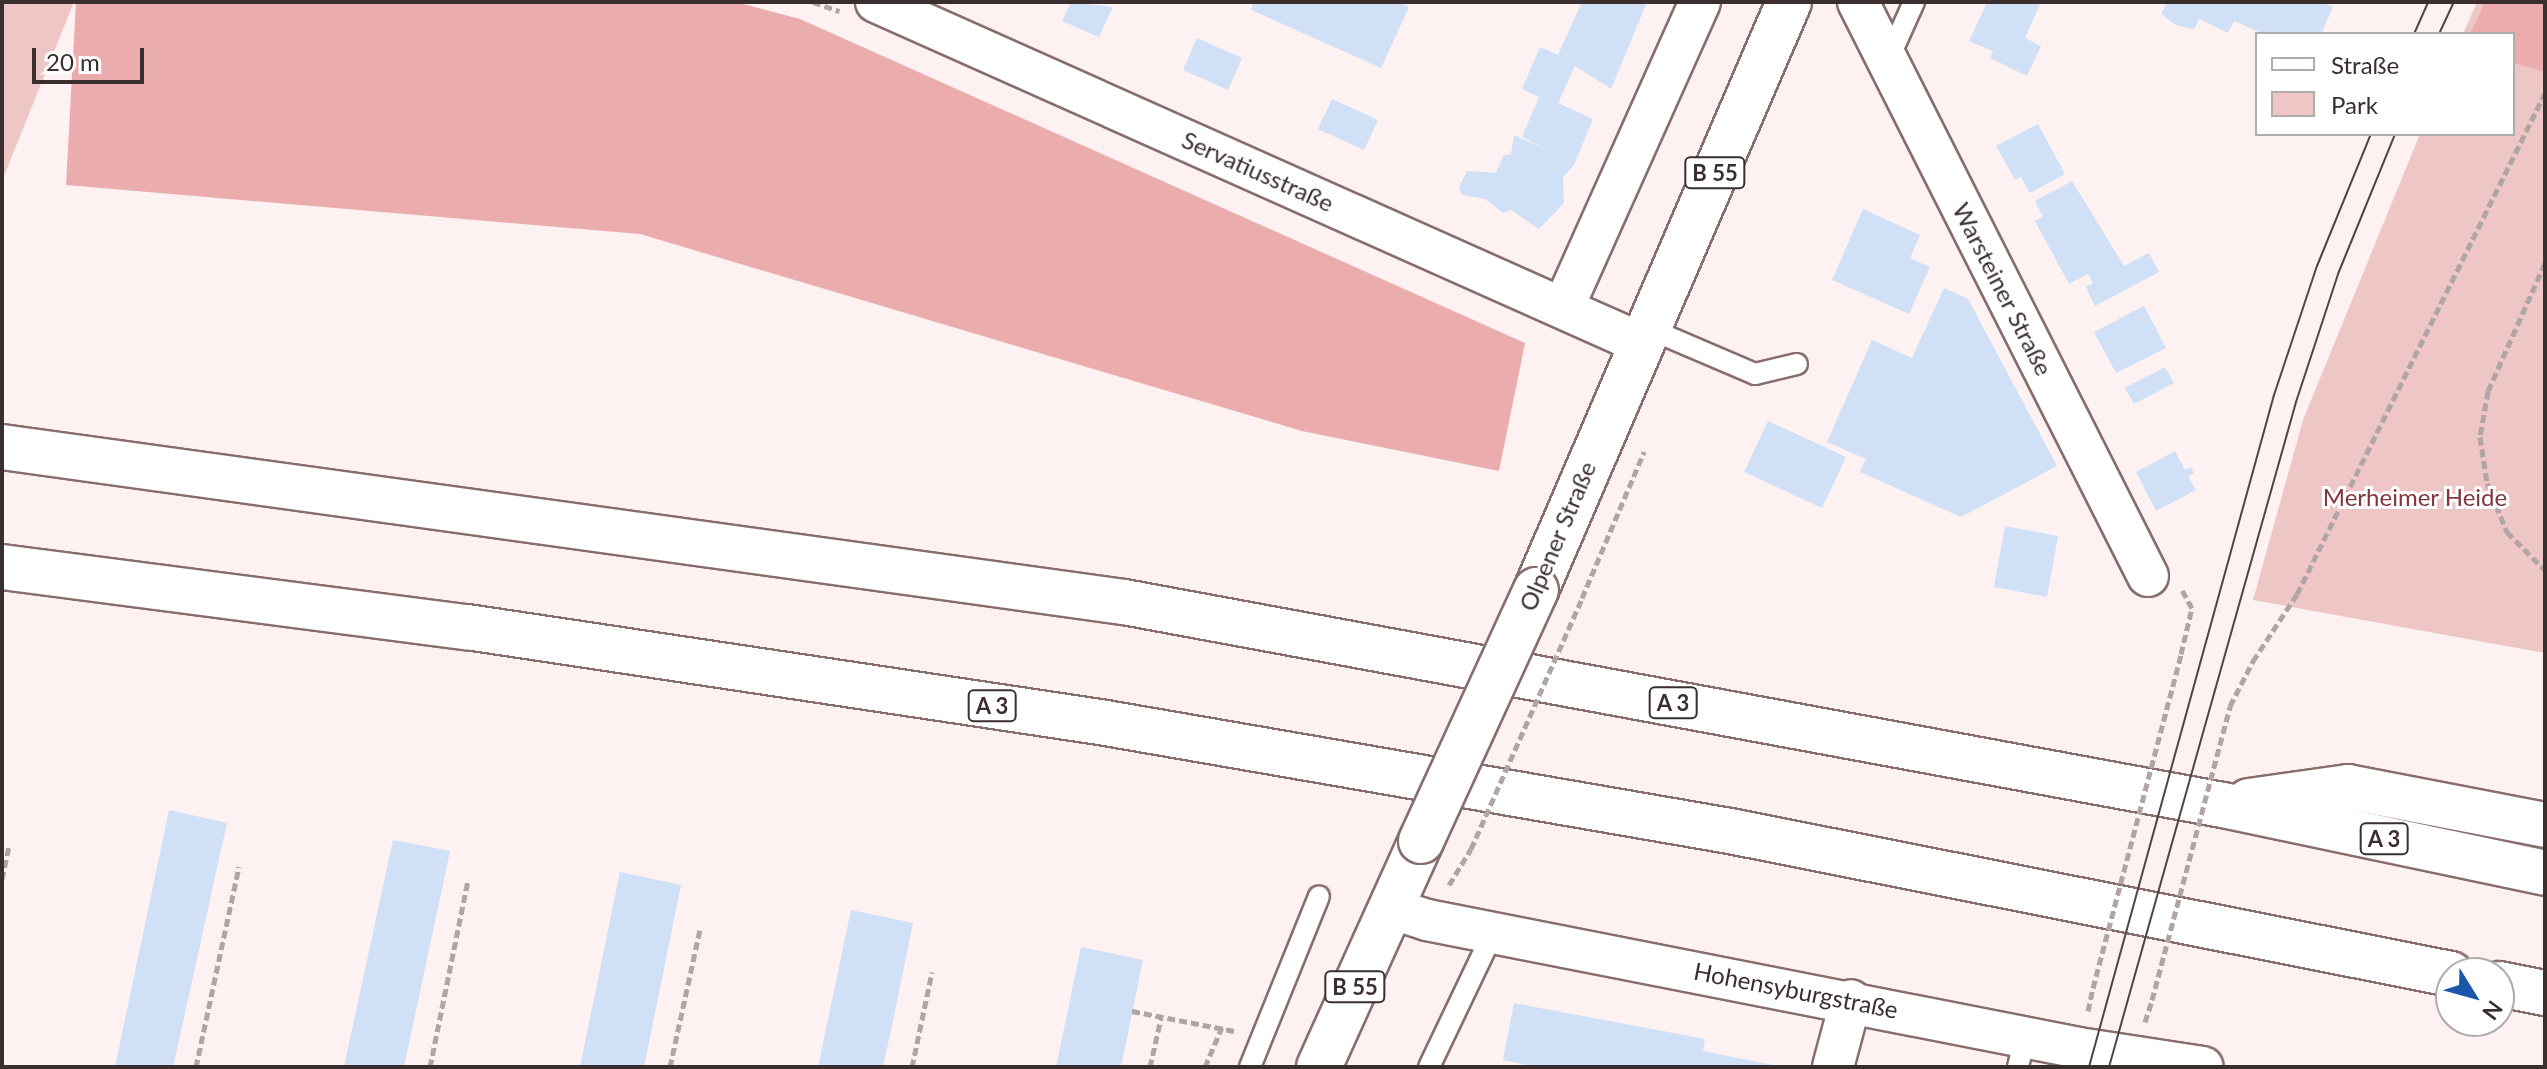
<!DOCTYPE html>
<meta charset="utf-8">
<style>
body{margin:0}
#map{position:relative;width:2547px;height:1069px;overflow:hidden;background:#fdf1f1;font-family:Lato,sans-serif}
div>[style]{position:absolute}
.green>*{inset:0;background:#efc6c6}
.forest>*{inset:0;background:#eaacad}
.building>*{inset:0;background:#d0e0f6}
.path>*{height:5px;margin-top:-2.5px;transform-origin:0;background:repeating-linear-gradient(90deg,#b0a4a4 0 8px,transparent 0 12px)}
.roads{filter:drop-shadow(2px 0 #886d6d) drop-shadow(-2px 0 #886d6d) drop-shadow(0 2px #886d6d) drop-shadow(0 -2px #886d6d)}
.service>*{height:20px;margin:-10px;padding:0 10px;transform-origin:10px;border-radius:10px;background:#fff}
.minor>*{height:40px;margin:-20px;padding:0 20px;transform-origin:20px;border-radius:20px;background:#fff}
.primary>*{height:44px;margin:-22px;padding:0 22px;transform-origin:22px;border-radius:22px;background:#fff}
.motorway>*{height:44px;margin:-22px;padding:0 22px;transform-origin:22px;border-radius:22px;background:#fff}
.tram>*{height:2px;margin:-1px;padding:0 1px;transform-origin:1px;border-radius:1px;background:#504445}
.path-bridge>*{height:5px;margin-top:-2.5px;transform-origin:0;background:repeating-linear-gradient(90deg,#b0a4a4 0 8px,transparent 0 12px)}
.bridges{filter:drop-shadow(2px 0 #886d6d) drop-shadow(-2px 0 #886d6d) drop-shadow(0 2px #886d6d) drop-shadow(0 -2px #886d6d)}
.primary-bridge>*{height:44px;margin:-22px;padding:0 22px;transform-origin:22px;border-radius:22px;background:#fff}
span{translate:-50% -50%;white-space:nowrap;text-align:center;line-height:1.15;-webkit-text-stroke:6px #fff;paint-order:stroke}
.shield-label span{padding:2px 6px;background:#fff;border:2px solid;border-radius:6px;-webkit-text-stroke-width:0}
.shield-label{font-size:22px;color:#3a2e2f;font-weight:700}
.street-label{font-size:24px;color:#3a2e2f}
.park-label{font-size:24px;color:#81373d}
.frame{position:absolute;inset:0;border:4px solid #3a2e2f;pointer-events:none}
.legend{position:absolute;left:2255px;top:32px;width:260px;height:104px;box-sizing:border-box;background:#fff;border:2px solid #b0abac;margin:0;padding:10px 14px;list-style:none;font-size:24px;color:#3a2e2f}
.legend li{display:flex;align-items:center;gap:16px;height:40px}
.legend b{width:40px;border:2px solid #b0abac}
.north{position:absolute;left:2435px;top:957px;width:80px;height:80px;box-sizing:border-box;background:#fff;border:2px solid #b0abac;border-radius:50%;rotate:127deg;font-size:22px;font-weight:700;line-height:32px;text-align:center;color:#3a2e2f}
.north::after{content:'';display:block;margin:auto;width:28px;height:36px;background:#1b57a8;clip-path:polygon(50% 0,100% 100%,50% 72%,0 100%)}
.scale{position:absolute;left:32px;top:48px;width:112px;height:36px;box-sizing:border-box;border:4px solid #3a2e2f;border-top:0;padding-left:10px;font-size:24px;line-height:28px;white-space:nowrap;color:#3a2e2f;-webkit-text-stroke:6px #fff;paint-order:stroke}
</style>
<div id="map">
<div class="green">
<i style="clip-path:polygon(2px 2px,74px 2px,2px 181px)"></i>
<i style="clip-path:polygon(2477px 2px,2545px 2px,2545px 653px,2253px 600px,2303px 420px,2420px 134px,2513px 134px,2513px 34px,2463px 34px)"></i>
</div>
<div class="forest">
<i style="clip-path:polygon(76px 2px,736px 2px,800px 19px,1525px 343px,1499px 471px,1302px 431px,640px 234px,66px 185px)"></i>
<i style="clip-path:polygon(2485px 2px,2545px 2px,2545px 72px,2513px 63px,2513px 34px,2470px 34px)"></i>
</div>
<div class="building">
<i style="clip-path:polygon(1071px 2px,1113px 7px,1099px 37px,1062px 21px)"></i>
<i style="clip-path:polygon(1254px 2px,1397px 2px,1409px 7px,1381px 68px,1251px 10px)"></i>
<i style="clip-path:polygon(1582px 2px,1647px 2px,1611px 89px,1575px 66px,1558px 103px,1593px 119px,1574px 165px,1563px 177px,1564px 203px,1539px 229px,1511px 210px,1503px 213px,1485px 199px,1462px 195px,1459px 187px,1467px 171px,1496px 173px,1503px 156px,1511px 154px,1514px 135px,1547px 150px,1522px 137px,1539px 97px,1522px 89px,1540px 47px,1558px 55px)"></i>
<i style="clip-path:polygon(1987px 2px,2041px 2px,2025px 38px,2041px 46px,2027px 76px,1990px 58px,1993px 51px,1969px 41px)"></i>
<i style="clip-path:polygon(2167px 2px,2321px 2px,2333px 7px,2321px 34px,2264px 34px,2234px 21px,2228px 33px,2199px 19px,2194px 29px,2176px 25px,2161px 14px)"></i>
<i style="clip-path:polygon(1197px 38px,1242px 58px,1228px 90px,1183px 70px)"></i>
<i style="clip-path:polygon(1332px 99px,1378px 120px,1364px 150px,1318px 129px)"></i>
<i style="clip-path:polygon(2038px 124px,2065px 174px,2030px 193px,2021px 177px,2015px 180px,1996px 146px)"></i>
<i style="clip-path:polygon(2072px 181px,2124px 266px,2149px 253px,2159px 272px,2095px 306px,2086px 287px,2093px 283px,2088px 274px,2069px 284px,2035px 221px,2043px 217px,2035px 201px)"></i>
<i style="clip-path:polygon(1863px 209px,1920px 235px,1910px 258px,1930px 267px,1909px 314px,1832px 280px)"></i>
<i style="clip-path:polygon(1944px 288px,1968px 299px,2057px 466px,1961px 517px,1860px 472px,1866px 459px,1827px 442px,1872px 340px,1912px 358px)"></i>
<i style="clip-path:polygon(2144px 306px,2166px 348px,2116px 373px,2094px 332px)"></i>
<i style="clip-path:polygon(2165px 367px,2174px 383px,2134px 404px,2125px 388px)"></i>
<i style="clip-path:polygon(1768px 421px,1846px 457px,1822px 508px,1744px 472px)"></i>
<i style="clip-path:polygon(2175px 451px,2185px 470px,2191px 467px,2194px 473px,2188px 476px,2196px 490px,2156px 511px,2136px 472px)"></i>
<i style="clip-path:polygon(2005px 526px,2058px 536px,2047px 597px,1994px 587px)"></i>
<i style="clip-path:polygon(169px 810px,227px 823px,173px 1067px,115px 1067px)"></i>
<i style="clip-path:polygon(393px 840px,450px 851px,404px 1067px,344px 1067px)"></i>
<i style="clip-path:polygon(620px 872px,681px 885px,644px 1067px,580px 1067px)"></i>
<i style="clip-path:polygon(851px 910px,913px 923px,894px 1016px,883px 1067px,818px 1067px)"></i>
<i style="clip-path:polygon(1081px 947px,1143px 960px,1121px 1067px,1056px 1067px)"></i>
<i style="clip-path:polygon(1514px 1003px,1705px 1039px,1703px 1051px,1782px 1067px,1538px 1067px,1503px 1060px)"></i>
</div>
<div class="path">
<i style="left:813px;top:2px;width:28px;rotate:19deg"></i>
<i style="left:2545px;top:263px;width:140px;rotate:114deg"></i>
<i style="left:2488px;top:391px;width:47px;rotate:99.9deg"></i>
<i style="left:2480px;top:437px;width:47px;rotate:81.3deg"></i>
<i style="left:2487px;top:483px;width:53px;rotate:67.8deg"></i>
<i style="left:2507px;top:532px;width:54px;rotate:45deg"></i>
<i style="left:1582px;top:598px;width:159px;rotate:-67deg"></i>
<i style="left:2181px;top:654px;width:47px;rotate:-76.6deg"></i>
<i style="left:2192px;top:608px;width:21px;rotate:-119deg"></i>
<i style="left:2230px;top:706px;width:51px;rotate:-62.9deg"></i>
<i style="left:2253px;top:661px;width:80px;rotate:-56.7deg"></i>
<i style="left:2297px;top:594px;width:559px;rotate:-63.66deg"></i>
<i style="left:2px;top:879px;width:34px;rotate:-78deg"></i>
<i style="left:1449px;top:885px;width:42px;rotate:-58.6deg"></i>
<i style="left:1132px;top:1011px;width:104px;rotate:11.1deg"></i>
<i style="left:2088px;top:1011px;width:24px;rotate:-78deg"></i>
<i style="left:2145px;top:1022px;width:23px;rotate:-72deg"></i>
<i style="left:196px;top:1067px;width:205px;rotate:-77.9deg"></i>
<i style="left:430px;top:1067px;width:191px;rotate:-78.5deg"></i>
<i style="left:670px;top:1067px;width:141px;rotate:-77.7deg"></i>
<i style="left:912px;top:1067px;width:97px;rotate:-78.1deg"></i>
<i style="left:1150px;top:1067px;width:50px;rotate:-77.3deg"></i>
<i style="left:1205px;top:1067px;width:43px;rotate:-67deg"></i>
</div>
<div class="roads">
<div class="service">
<i style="left:1888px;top:60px;width:64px;rotate:-65.9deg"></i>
<i style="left:1645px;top:327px;width:120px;rotate:23.1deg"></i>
<i style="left:1755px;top:374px;width:43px;rotate:-13.4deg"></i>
<i style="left:1250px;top:1067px;width:184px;rotate:-68deg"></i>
<i style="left:1429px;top:1067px;width:151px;rotate:-64.5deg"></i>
<i style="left:2018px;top:1067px;width:31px;rotate:-77deg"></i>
</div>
<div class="minor">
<i style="left:876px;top:2px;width:834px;rotate:24.05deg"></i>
<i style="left:1858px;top:2px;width:643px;rotate:63.2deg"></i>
<i style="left:1564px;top:306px;width:333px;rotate:-65.9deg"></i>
<i style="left:1390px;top:908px;width:39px;rotate:18deg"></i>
<i style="left:1427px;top:920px;width:664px;rotate:11.11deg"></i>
<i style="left:2079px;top:1048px;width:125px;rotate:8.7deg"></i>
<i style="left:1833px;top:1067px;width:69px;rotate:-75deg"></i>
</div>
<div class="primary">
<i style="left:1536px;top:590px;width:640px;rotate:-66.72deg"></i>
<i style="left:1319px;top:1067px;width:248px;rotate:-65.7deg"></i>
</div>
<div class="motorway">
<i style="left:2px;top:447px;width:1133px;rotate:7.87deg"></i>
<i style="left:1124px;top:602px;width:1118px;rotate:10.47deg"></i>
<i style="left:2223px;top:805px;width:329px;rotate:11.9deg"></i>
<i style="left:2px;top:567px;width:469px;rotate:7.4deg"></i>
<i style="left:467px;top:627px;width:640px;rotate:8.54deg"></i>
<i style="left:1100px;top:722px;width:639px;rotate:9.82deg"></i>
<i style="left:1730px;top:831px;width:735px;rotate:11.22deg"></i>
<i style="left:2249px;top:801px;width:100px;rotate:-8deg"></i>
<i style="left:2348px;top:787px;width:201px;rotate:10.9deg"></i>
<i style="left:2499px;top:984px;width:47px;rotate:11.1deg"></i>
</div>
</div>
<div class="tram">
<i style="left:2414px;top:34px;width:35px;rotate:-66deg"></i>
<i style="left:2439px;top:34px;width:35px;rotate:-65deg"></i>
<i style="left:2089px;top:1067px;width:697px;rotate:-74.61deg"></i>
<i style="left:2274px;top:395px;width:136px;rotate:-71.6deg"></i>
<i style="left:2317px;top:266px;width:143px;rotate:-67.8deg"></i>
<i style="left:2109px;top:1067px;width:691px;rotate:-74.29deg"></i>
<i style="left:2296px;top:402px;width:135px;rotate:-71.8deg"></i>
<i style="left:2338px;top:274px;width:151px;rotate:-67.8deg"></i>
</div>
<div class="path-bridge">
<i style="left:1471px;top:849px;width:274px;rotate:-66.1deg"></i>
<i style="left:2093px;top:988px;width:345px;rotate:-75.2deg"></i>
<i style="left:2152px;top:1000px;width:304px;rotate:-75.1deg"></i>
</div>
<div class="bridges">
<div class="primary-bridge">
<i style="left:1421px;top:841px;width:276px;rotate:-65.4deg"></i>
</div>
</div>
<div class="shield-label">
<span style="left:1715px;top:173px">B 55</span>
<span style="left:1673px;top:703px">A 3</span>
<span style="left:992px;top:706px">A 3</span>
<span style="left:2384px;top:839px">A 3</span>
<span style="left:1355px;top:987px">B 55</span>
</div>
<div class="street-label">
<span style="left:1258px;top:171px;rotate:24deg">Servatiusstraße</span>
<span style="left:2003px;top:289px;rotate:63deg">Warsteiner Straße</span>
<span style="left:1557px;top:536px;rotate:-67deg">Olpener Straße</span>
<span style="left:1796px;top:990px;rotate:11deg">Hohensyburgstraße</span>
</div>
<div class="park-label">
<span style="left:2415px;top:497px">Merheimer Heide</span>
</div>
<div class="frame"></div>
<ul class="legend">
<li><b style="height:10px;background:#fff"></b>Straße</li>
<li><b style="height:22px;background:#efc6c6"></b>Park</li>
</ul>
<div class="north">N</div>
<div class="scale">20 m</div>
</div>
